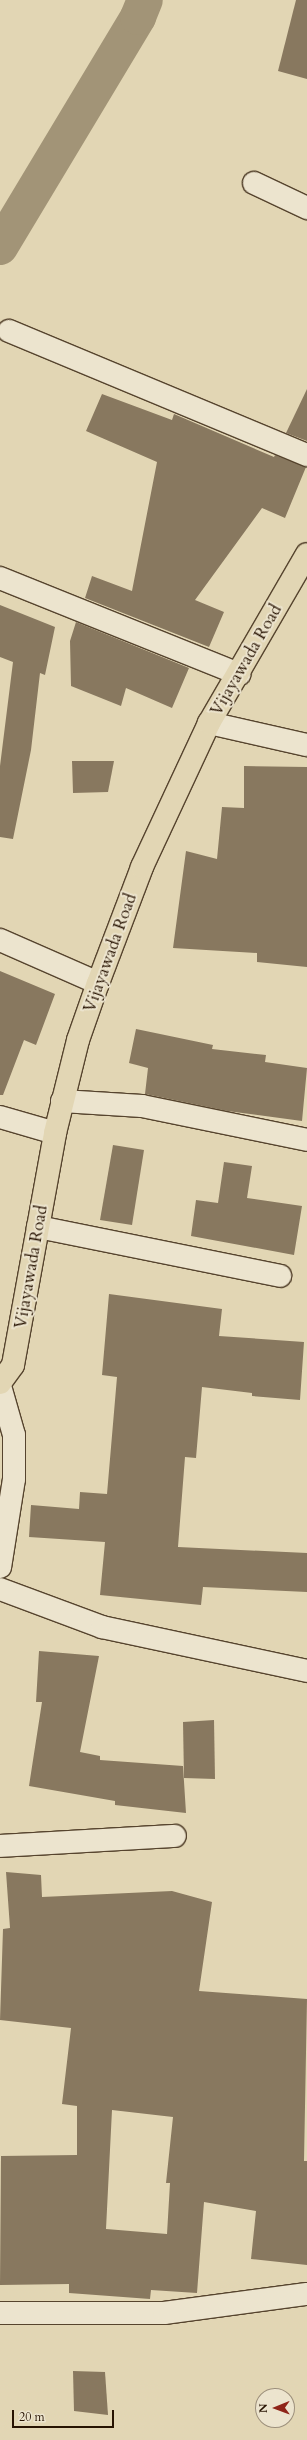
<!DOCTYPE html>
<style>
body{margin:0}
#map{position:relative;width:307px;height:2440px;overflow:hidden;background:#e2d6b4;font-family:Cardo,serif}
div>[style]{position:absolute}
.canal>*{height:36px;margin:-18px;padding:0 18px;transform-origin:18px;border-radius:18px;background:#a29477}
.building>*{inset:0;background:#88785f}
.roads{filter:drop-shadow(1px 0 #56442e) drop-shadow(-1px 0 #56442e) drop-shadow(0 1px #56442e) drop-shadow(0 -1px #56442e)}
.minor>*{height:22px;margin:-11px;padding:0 11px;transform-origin:11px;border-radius:11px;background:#ece4ce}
.major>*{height:22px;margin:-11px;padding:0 11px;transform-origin:11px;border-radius:11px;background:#e2d6b4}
span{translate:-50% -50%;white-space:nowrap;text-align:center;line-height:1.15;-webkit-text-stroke:4px #ece4ce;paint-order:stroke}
.street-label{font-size:17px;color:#271302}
.north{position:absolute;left:255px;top:2388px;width:40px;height:40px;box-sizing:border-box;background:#ece4ce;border:1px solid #9d907c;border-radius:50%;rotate:269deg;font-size:11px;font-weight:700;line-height:16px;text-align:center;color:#271302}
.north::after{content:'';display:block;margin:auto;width:14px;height:18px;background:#8f2418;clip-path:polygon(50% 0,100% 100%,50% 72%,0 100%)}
.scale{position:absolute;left:12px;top:2410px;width:102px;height:18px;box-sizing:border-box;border:2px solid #271302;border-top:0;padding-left:5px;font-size:12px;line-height:14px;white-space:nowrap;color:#271302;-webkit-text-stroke:3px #ece4ce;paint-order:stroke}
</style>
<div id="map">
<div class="canal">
<i style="left:0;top:247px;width:268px;rotate:-59deg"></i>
<i style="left:138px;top:17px;width:18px;rotate:-68deg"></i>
</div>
<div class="building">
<i style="clip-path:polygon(296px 0,307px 0,307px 79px,278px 71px)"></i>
<i style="clip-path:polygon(307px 389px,307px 441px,286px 433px)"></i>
<i style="clip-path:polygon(102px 394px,172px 420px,174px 414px,274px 457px,275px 455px,306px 467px,285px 518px,262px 508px,195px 600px,224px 612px,209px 647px,85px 598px,92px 576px,132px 591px,157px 462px,86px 431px)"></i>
<i style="clip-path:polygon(0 605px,55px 627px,45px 675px,40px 673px,31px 750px,13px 839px,0 837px,0 766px,13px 662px,0 657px)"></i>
<i style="clip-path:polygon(76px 622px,189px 668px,172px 708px,126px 688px,121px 706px,71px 686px,70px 641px)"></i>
<i style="clip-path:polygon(72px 761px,114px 761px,108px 792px,73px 793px)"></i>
<i style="clip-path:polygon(244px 766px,307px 767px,307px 967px,257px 962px,257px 953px,173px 948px,186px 851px,217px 859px,222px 807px,244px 808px)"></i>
<i style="clip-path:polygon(0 971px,55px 994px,36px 1045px,24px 1040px,3px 1095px,0 1095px)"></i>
<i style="clip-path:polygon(136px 1029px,213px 1045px,212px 1049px,266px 1055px,265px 1062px,307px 1068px,302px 1121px,227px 1111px,145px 1094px,148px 1068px,129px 1063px)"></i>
<i style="clip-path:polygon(113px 1145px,144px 1150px,132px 1225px,100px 1220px)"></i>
<i style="clip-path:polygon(224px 1162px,252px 1166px,247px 1198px,302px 1206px,294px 1255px,191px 1236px,196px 1200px,218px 1203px)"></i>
<i style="clip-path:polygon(109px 1294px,222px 1309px,219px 1336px,304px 1342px,300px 1400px,252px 1396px,252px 1393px,202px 1387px,196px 1458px,185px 1457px,178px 1547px,307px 1553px,307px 1592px,203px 1587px,201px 1605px,100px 1595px,105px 1542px,29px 1537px,31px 1505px,79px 1509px,80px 1492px,107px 1494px,117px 1377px,102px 1375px)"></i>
<i style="clip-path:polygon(39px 1651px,99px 1656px,80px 1752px,100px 1756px,100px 1760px,183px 1766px,186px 1813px,115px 1805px,115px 1801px,29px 1786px,42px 1702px,36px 1702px)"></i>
<i style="clip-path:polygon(214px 1720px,215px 1779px,184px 1778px,183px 1722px)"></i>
<i style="clip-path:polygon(evenodd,6px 1872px,41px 1875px,42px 1897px,172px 1891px,212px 1902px,199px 1991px,307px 1999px,304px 2161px,307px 2161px,307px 2265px,251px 2259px,256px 2211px,204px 2202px,197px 2293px,151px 2290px,150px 2299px,69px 2293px,69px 2284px,0 2285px,1px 2156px,77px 2155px,77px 2106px,62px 2104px,71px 2028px,0 2020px,3px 1929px,10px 1928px,6px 1872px,112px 2110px,173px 2117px,166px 2183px,170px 2183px,167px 2234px,106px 2229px,112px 2110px)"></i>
<i style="clip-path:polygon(73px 2371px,105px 2372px,108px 2415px,74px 2411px)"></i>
</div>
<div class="roads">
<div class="minor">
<i style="left:254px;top:183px;width:59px;rotate:25.3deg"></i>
<i style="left:9px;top:331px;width:323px;rotate:22.6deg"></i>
<i style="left:0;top:578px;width:258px;rotate:21.9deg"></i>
<i style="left:209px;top:723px;width:100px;rotate:12.7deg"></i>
<i style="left:0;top:940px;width:107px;rotate:23.7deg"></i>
<i style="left:62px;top:1101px;width:80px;rotate:3.6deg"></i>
<i style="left:142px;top:1106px;width:168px;rotate:11.6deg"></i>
<i style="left:0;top:1117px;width:57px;rotate:16.2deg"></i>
<i style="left:38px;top:1227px;width:247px;rotate:11.4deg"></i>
<i style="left:0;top:1386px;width:51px;rotate:74.1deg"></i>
<i style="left:14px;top:1435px;width:44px;rotate:90deg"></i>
<i style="left:14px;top:1479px;width:89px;rotate:99deg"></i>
<i style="left:0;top:1589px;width:109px;rotate:20.4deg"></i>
<i style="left:102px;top:1627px;width:210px;rotate:12.1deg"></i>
<i style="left:0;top:1846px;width:175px;rotate:-3.3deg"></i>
<i style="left:0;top:2313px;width:164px"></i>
<i style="left:164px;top:2313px;width:144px;rotate:-7.6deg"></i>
</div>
<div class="major">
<i style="left:0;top:1383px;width:22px;rotate:-54deg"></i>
<i style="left:13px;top:1365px;width:236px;rotate:-79.7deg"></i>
<i style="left:55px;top:1133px;width:96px;rotate:-76.1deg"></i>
<i style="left:78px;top:1040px;width:60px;rotate:-70.7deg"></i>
<i style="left:98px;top:983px;width:124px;rotate:-69.2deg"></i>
<i style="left:142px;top:867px;width:159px;rotate:-65deg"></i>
<i style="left:209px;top:723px;width:195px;rotate:-59.9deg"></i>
</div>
</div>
<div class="street-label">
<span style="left:246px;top:660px;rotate:-60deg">Vijayawada Road</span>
<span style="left:110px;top:953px;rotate:-70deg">Vijayawada Road</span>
<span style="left:31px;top:1267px;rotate:-80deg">Vijayawada Road</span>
</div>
<div class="north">N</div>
<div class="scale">20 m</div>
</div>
